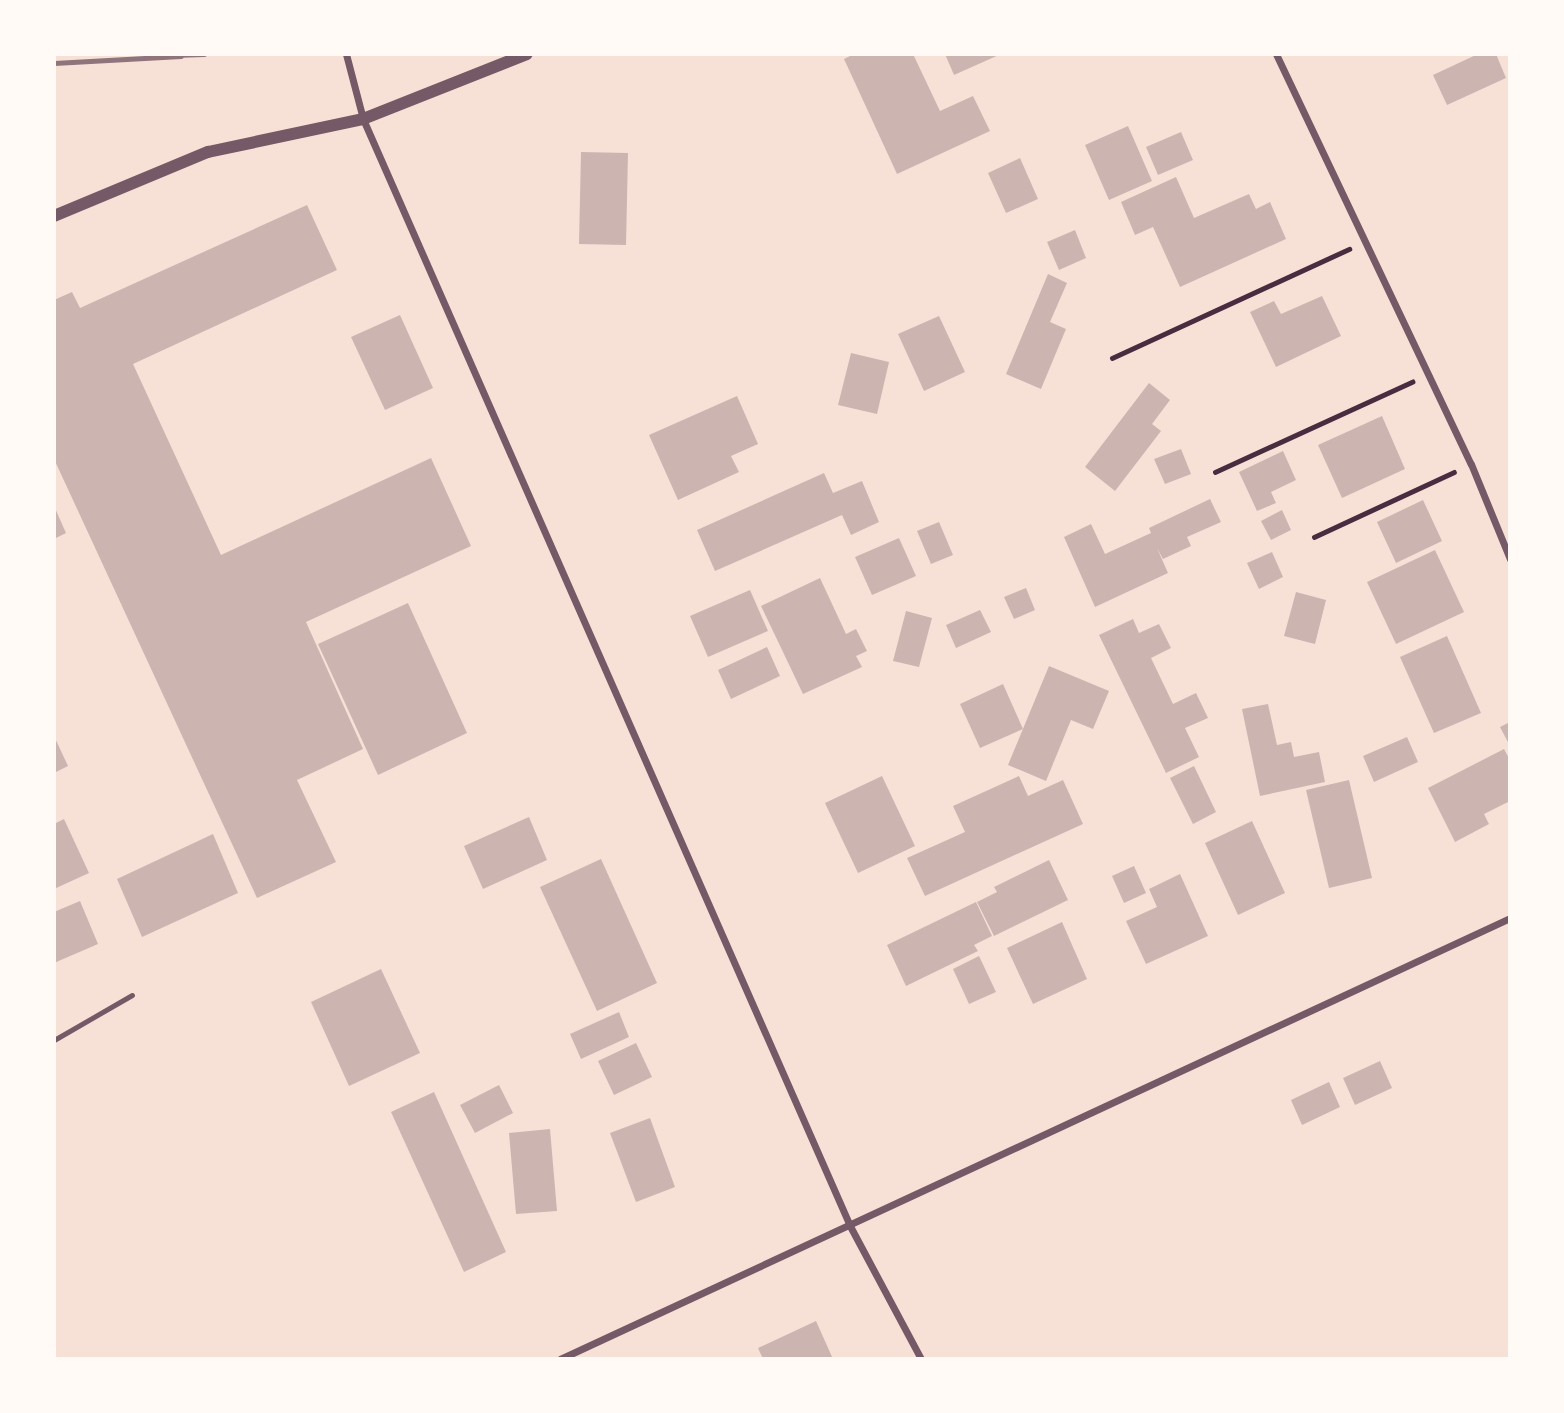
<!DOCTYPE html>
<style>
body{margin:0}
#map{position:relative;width:1564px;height:1413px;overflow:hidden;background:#f7e1d7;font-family:"Playfair Display",serif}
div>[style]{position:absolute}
.building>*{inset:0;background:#ccb4b1}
.path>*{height:4.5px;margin:-2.25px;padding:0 2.25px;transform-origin:2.25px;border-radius:2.25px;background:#4a2c40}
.service>*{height:5px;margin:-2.5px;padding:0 2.5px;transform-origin:2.5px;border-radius:2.5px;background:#755966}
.minor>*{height:7px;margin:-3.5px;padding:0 3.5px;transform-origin:3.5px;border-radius:3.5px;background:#755966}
.tertiary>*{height:12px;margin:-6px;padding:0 6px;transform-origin:6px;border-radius:6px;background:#755966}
.rail>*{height:5px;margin:-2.5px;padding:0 2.5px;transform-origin:2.5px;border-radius:2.5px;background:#8f747c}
span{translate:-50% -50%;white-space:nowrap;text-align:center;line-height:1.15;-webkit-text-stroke:6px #fffaf5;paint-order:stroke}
.frame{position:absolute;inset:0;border:56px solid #fffaf5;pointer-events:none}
</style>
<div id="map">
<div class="building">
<i style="clip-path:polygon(854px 54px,913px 54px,940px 111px,973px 96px,990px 131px,897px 174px,844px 59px)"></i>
<i style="clip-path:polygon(945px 54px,1001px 54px,954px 75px)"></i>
<i style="clip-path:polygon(1478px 54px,1496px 54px,1506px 78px,1447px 105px,1433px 75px)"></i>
<i style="clip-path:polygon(1128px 126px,1152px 181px,1109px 200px,1085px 145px)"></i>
<i style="clip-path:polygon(1181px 132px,1193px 160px,1158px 175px,1146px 147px)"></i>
<i style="clip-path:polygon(581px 152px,628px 153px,626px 245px,579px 244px)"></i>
<i style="clip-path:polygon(1020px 158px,1038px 199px,1006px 213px,988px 173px)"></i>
<i style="clip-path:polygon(1176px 177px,1194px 218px,1249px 194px,1256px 209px,1270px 202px,1286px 239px,1180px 287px,1153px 227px,1135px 235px,1121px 202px)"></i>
<i style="clip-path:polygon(307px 205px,337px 270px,133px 364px,221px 555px,431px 458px,471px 546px,306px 622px,363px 749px,297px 780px,336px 862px,257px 898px,54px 459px,54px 300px,72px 292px,80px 308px)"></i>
<i style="clip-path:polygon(1075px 230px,1086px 258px,1059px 270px,1047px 242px)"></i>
<i style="clip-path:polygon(1048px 274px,1067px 283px,1050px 322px,1066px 329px,1041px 389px,1006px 374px)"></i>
<i style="clip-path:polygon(1322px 296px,1341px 336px,1276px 367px,1250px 312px,1274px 301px,1281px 314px)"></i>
<i style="clip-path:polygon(400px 315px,433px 388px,385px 410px,351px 337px)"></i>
<i style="clip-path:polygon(939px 316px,965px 372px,924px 391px,898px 334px)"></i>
<i style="clip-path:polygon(851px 353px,889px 362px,877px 414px,838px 405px)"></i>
<i style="clip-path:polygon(1149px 383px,1170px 400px,1152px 424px,1161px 431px,1115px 491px,1085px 467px)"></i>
<i style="clip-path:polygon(737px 396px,758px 444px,731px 456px,739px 472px,678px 500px,649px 435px)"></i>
<i style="clip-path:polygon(1382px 416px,1405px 469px,1342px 498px,1318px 445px)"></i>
<i style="clip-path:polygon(1181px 449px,1191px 474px,1165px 484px,1154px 459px)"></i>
<i style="clip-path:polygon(1283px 451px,1296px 480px,1271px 492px,1276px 503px,1257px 511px,1239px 472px)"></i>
<i style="clip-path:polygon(824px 473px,833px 493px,862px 481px,879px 522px,851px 535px,842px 515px,715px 571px,697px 530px)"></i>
<i style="clip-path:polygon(1210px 499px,1221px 522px,1187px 537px,1191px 546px,1163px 559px,1157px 548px,1168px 573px,1095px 607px,1064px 537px,1091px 524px,1105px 554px,1151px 533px,1149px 528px)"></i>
<i style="clip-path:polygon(1423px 500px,1442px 541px,1396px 563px,1377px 522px)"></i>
<i style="clip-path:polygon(54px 506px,66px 533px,54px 539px)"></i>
<i style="clip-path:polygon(1282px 510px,1291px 530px,1271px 540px,1261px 521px)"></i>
<i style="clip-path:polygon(939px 522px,953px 555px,931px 564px,917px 531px)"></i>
<i style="clip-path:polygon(899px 538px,916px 576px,872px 595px,855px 557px)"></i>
<i style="clip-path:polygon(1435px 550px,1464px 612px,1396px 644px,1367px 582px)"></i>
<i style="clip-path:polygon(1272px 552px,1283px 577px,1259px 589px,1247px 563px)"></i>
<i style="clip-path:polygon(820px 578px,846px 634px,856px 629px,867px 651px,856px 656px,862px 667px,803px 694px,761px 606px)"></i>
<i style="clip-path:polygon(1026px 588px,1035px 610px,1014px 619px,1004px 597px)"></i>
<i style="clip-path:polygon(750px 590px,768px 631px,708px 657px,690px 616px)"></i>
<i style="clip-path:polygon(1296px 592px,1326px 600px,1315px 644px,1284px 636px)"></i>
<i style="clip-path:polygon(408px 603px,467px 733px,378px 775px,318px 644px)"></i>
<i style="clip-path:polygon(980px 610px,991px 632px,956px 648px,946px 625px)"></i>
<i style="clip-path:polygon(906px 611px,932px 618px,919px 667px,893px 661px)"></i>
<i style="clip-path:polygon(1133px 619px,1139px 633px,1159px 624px,1171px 648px,1151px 658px,1173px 704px,1196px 693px,1208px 718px,1185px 728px,1199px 757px,1166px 773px,1099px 635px)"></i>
<i style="clip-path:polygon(1447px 636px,1481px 713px,1434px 733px,1400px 657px)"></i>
<i style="clip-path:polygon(767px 647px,780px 676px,731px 699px,718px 670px)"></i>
<i style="clip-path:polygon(1049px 666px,1109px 691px,1093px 729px,1071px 720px,1046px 781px,1008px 765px)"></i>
<i style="clip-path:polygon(1003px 684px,1023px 729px,980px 748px,960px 704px)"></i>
<i style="clip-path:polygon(1268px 704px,1277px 745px,1291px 742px,1294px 757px,1319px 752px,1325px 782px,1260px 796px,1242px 709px)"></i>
<i style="clip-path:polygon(1510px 722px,1510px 746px,1500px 727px)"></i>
<i style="clip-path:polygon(54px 736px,68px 766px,54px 773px)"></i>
<i style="clip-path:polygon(1407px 737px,1418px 762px,1374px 782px,1363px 756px)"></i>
<i style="clip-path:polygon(1504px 749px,1510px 760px,1510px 801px,1484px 814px,1489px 824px,1455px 842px,1428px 788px)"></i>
<i style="clip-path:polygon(1194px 766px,1216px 812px,1193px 824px,1170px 778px)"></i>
<i style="clip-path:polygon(882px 776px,915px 846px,858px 873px,825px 803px)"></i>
<i style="clip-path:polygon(1019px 776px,1028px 796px,1063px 780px,1083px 824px,925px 896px,907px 858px,965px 832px,953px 806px)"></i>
<i style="clip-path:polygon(1349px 780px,1372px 878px,1329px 888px,1306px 790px)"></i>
<i style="clip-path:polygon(529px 817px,547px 860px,483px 889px,464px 846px)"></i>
<i style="clip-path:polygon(64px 819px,89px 873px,54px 889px,54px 824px)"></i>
<i style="clip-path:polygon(1252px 821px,1285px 893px,1238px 915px,1205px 843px)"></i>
<i style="clip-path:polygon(213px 834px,238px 893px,142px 937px,117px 879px)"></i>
<i style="clip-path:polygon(601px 859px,657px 983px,597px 1011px,540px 887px)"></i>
<i style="clip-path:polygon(1049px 860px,1068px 900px,994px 936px,977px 902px,997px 892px,994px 887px)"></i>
<i style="clip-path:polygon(1134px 866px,1146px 893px,1124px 903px,1112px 876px)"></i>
<i style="clip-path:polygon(1180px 874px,1208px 936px,1146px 964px,1126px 921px,1157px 907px,1149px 889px)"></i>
<i style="clip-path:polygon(80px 901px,98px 944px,54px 963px,54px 912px)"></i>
<i style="clip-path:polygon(976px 902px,992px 936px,974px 945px,978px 951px,906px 986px,887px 945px)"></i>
<i style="clip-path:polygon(1062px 922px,1087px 979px,1033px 1004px,1007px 948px)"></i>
<i style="clip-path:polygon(979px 956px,996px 992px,969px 1004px,953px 969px)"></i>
<i style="clip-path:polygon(381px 969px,420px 1053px,349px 1086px,311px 1002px)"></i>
<i style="clip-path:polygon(619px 1012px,629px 1037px,581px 1059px,570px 1034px)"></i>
<i style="clip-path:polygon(636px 1043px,652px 1077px,614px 1095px,598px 1061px)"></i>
<i style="clip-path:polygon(1380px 1061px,1392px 1088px,1355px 1105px,1343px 1078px)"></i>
<i style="clip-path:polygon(1329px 1082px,1340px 1107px,1302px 1125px,1291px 1100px)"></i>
<i style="clip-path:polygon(499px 1085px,513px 1113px,475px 1133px,460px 1105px)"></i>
<i style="clip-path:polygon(434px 1092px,506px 1252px,464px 1272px,391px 1112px)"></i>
<i style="clip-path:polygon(650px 1118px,675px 1187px,636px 1202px,610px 1133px)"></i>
<i style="clip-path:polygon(550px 1129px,557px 1211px,516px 1214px,509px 1133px)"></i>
<i style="clip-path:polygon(816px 1321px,833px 1359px,763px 1359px,758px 1348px)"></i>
</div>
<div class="path">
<i style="left:1112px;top:358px;width:261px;rotate:-24.7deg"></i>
<i style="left:1215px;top:472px;width:217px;rotate:-24.6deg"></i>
<i style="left:1314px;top:537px;width:154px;rotate:-24.9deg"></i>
</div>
<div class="service">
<i style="left:54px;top:1040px;width:90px;rotate:-30deg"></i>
</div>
<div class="minor">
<i style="left:346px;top:54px;width:67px;rotate:75.3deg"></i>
<i style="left:363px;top:119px;width:1209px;rotate:66.25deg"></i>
<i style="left:850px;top:1226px;width:151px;rotate:61.9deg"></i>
<i style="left:1276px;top:54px;width:454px;rotate:64.6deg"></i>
<i style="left:1471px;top:464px;width:103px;rotate:67.7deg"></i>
<i style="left:560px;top:1359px;width:1047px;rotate:-24.9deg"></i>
</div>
<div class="tertiary">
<i style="left:54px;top:216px;width:167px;rotate:-22.6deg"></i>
<i style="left:208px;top:152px;width:158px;rotate:-12deg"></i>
<i style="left:363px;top:119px;width:176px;rotate:-21.6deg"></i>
</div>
<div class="rail">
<i style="left:173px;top:55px;width:31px;rotate:-2deg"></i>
<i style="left:54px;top:63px;width:127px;rotate:-3.2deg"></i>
</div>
<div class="frame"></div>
</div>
